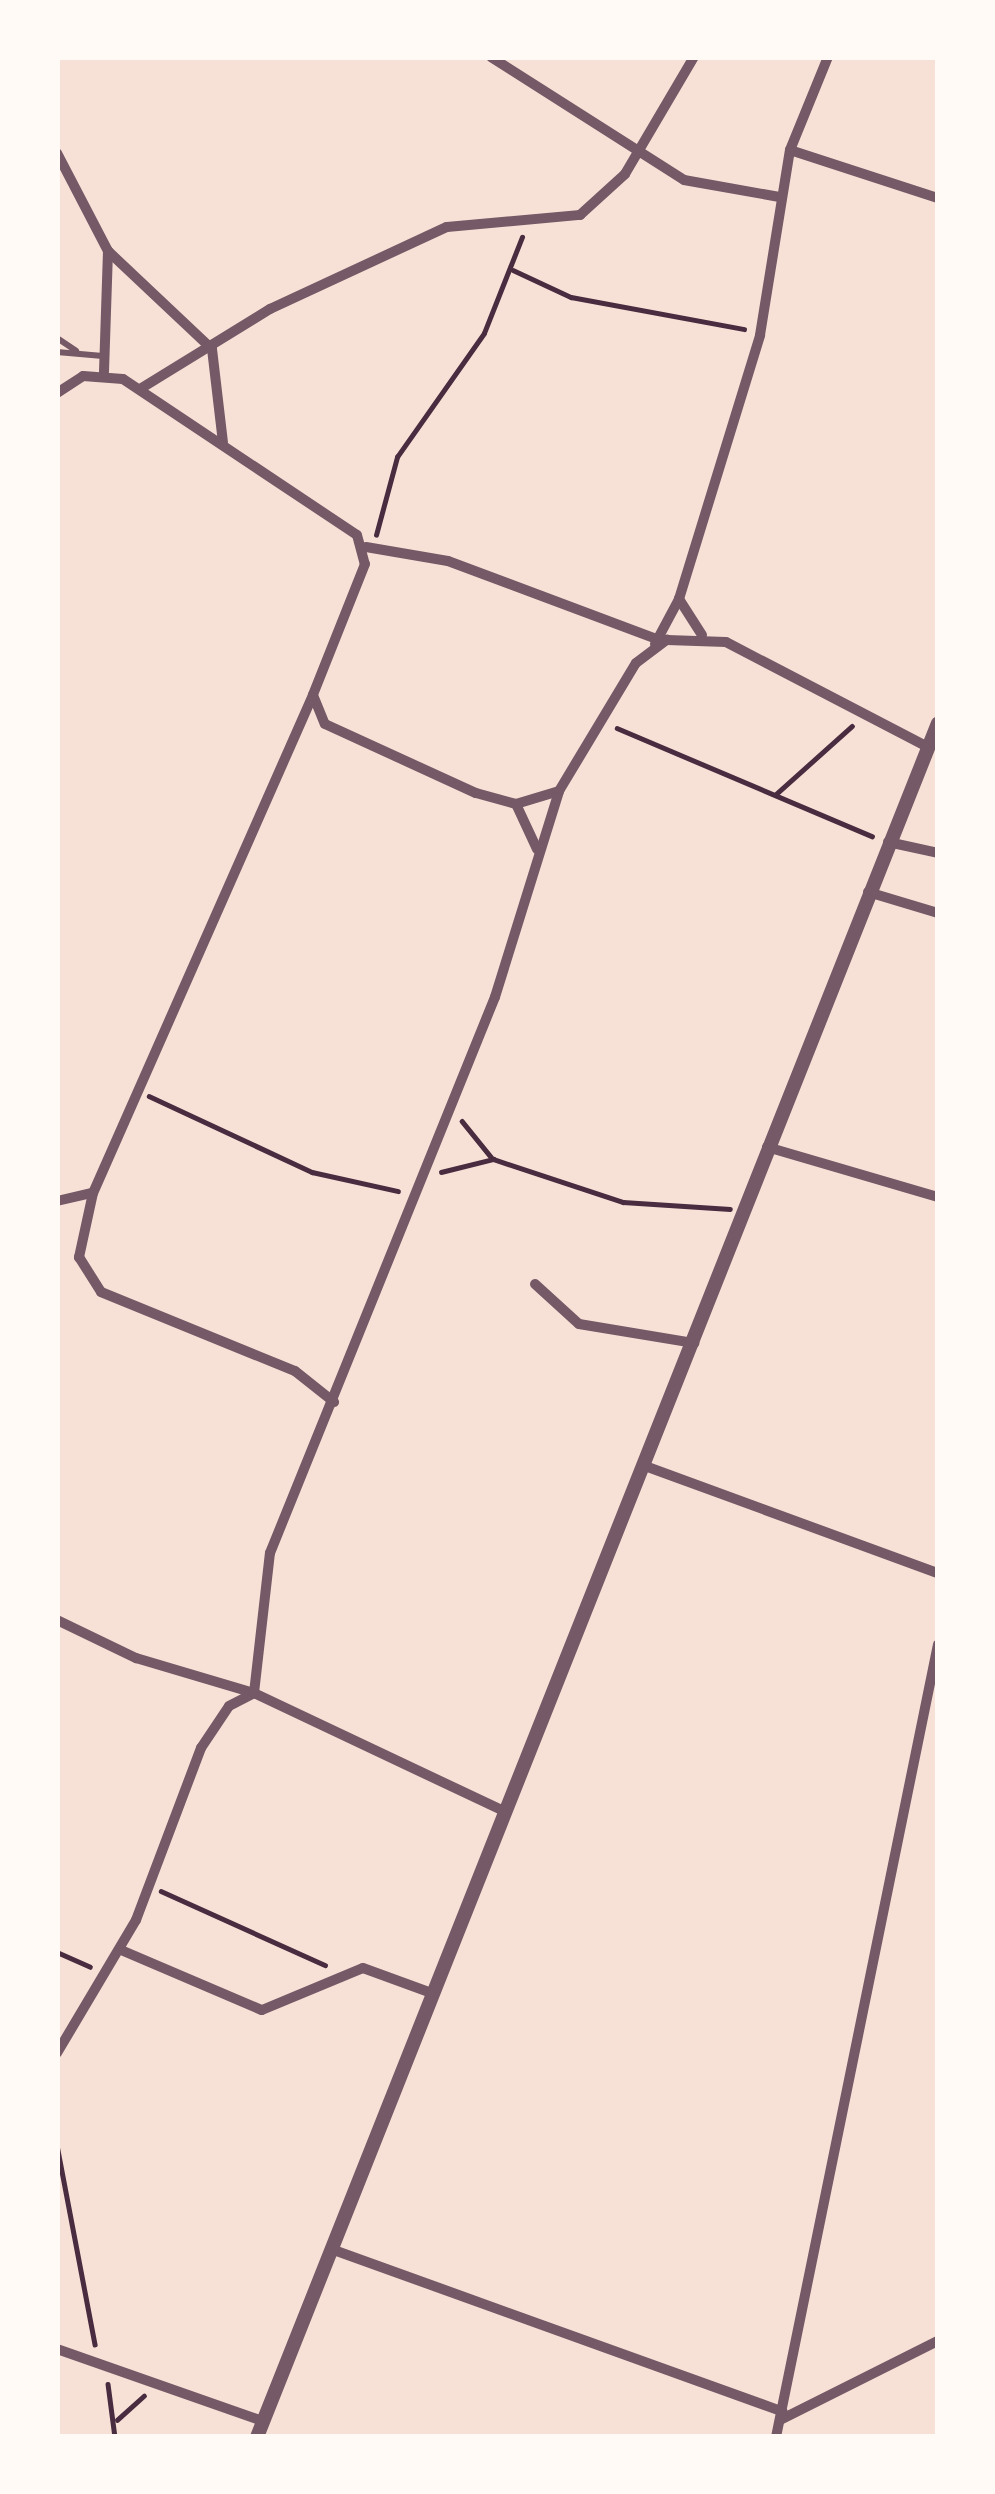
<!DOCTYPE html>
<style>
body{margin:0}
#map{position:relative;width:995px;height:2494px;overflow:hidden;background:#f7e1d7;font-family:Overpass,sans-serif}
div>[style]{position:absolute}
.path>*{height:4.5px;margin:-2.25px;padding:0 2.25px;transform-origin:2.25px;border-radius:2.25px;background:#4a2c40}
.service>*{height:6px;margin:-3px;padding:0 3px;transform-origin:3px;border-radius:3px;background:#755966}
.minor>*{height:10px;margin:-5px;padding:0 5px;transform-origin:5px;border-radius:5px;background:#755966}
.tertiary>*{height:14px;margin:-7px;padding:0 7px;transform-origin:7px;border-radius:7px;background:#755966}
span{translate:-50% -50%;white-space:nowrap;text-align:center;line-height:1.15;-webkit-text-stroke:9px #fffaf5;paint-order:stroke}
.frame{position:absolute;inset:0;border:60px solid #fffaf5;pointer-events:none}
</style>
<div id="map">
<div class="path">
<i style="left:513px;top:270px;width:64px;rotate:25deg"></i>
<i style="left:571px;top:297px;width:176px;rotate:10.5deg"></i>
<i style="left:376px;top:535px;width:81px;rotate:-74.9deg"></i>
<i style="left:397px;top:457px;width:151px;rotate:-54.9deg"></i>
<i style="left:484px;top:333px;width:103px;rotate:-68.4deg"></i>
<i style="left:617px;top:728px;width:277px;rotate:23deg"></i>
<i style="left:775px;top:795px;width:103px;rotate:-41.9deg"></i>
<i style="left:149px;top:1096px;width:180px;rotate:25deg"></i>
<i style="left:312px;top:1172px;width:88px;rotate:12.5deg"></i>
<i style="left:462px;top:1121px;width:48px;rotate:51deg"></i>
<i style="left:441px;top:1172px;width:54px;rotate:-14deg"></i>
<i style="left:493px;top:1159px;width:137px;rotate:18.3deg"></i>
<i style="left:623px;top:1202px;width:107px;rotate:3.7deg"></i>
<i style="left:161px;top:1891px;width:180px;rotate:24.3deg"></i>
<i style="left:57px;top:1952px;width:36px;rotate:24deg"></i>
<i style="left:57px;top:2145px;width:203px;rotate:79.2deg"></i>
<i style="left:108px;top:2384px;width:53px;rotate:82.5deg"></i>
<i style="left:117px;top:2420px;width:36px;rotate:-42deg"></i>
</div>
<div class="service">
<i style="left:57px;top:338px;width:23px;rotate:34deg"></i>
<i style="left:57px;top:352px;width:46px;rotate:5deg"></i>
</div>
<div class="minor">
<i style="left:491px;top:57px;width:229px;rotate:32.5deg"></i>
<i style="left:684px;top:180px;width:97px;rotate:10.1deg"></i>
<i style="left:790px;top:150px;width:156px;rotate:18deg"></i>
<i style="left:57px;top:153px;width:110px;rotate:62.5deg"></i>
<i style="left:108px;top:251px;width:121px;rotate:91.9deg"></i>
<i style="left:108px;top:251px;width:143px;rotate:43.3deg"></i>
<i style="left:212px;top:349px;width:94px;rotate:83.3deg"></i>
<i style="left:140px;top:389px;width:153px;rotate:-31.6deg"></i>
<i style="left:270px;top:309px;width:195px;rotate:-24.9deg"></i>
<i style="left:447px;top:227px;width:134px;rotate:-5.2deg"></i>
<i style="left:580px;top:215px;width:61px;rotate:-42.3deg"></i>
<i style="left:625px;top:174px;width:136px;rotate:-59.5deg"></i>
<i style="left:57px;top:393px;width:31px;rotate:-33deg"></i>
<i style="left:83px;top:376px;width:40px;rotate:4.3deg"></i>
<i style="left:123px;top:379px;width:281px;rotate:33.7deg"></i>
<i style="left:357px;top:535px;width:30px;rotate:75deg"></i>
<i style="left:365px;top:564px;width:141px;rotate:111.7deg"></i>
<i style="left:313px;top:695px;width:31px;rotate:68deg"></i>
<i style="left:325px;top:724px;width:166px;rotate:24.6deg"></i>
<i style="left:476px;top:793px;width:41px;rotate:15.4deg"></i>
<i style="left:516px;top:804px;width:45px;rotate:-16.8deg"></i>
<i style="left:366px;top:547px;width:83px;rotate:9.7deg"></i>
<i style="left:448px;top:561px;width:223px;rotate:20.5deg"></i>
<i style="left:702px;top:635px;width:43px;rotate:-122.6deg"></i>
<i style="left:679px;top:599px;width:276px;rotate:-72.9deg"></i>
<i style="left:760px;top:335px;width:187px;rotate:-80.8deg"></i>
<i style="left:790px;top:150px;width:100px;rotate:-67.8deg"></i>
<i style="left:655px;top:644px;width:51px;rotate:-61.9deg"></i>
<i style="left:313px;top:695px;width:544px;rotate:113.83deg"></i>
<i style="left:93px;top:1193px;width:66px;rotate:102.3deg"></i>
<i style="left:79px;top:1257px;width:41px;rotate:57.8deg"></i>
<i style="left:101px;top:1292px;width:209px;rotate:22.2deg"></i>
<i style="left:295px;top:1371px;width:50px;rotate:38.5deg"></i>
<i style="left:516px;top:804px;width:50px;rotate:65deg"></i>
<i style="left:888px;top:842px;width:51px;rotate:12.4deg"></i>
<i style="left:868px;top:892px;width:73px;rotate:16.7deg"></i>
<i style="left:767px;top:1147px;width:178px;rotate:16.3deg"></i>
<i style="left:57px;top:1201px;width:37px;rotate:-13deg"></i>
<i style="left:535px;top:1284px;width:59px;rotate:42.3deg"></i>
<i style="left:579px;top:1324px;width:117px;rotate:9.4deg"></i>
<i style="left:645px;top:1466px;width:312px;rotate:20.1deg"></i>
<i style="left:57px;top:1620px;width:88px;rotate:25.7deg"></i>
<i style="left:136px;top:1658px;width:123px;rotate:16.5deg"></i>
<i style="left:254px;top:1693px;width:274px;rotate:25.3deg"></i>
<i style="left:121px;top:1950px;width:153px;rotate:23.1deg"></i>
<i style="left:262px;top:2010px;width:109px;rotate:-22.6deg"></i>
<i style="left:363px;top:1968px;width:70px;rotate:20deg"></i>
<i style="left:57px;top:2053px;width:155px;rotate:-59.3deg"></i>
<i style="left:136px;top:1920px;width:184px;rotate:-69.3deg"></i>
<i style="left:201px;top:1748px;width:50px;rotate:-56.3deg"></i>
<i style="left:229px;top:1706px;width:28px;rotate:-27deg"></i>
<i style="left:254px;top:1693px;width:141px;rotate:-83.5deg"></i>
<i style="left:270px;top:1553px;width:600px;rotate:-67.97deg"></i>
<i style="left:495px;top:997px;width:216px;rotate:-72.7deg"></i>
<i style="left:559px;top:791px;width:149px;rotate:-59deg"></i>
<i style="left:636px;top:663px;width:39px;rotate:-37deg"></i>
<i style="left:667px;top:640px;width:59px;rotate:1.9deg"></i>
<i style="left:726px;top:642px;width:228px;rotate:27.5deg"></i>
<i style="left:331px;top:2249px;width:480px;rotate:19.8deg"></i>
<i style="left:57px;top:2349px;width:218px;rotate:19.3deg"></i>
<i style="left:782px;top:2419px;width:174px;rotate:-26.6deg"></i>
<i style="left:776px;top:2437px;width:809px;rotate:-78.45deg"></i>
</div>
<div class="tertiary">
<i style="left:257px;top:2437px;width:1844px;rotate:-68.33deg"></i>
</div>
<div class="frame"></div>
</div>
